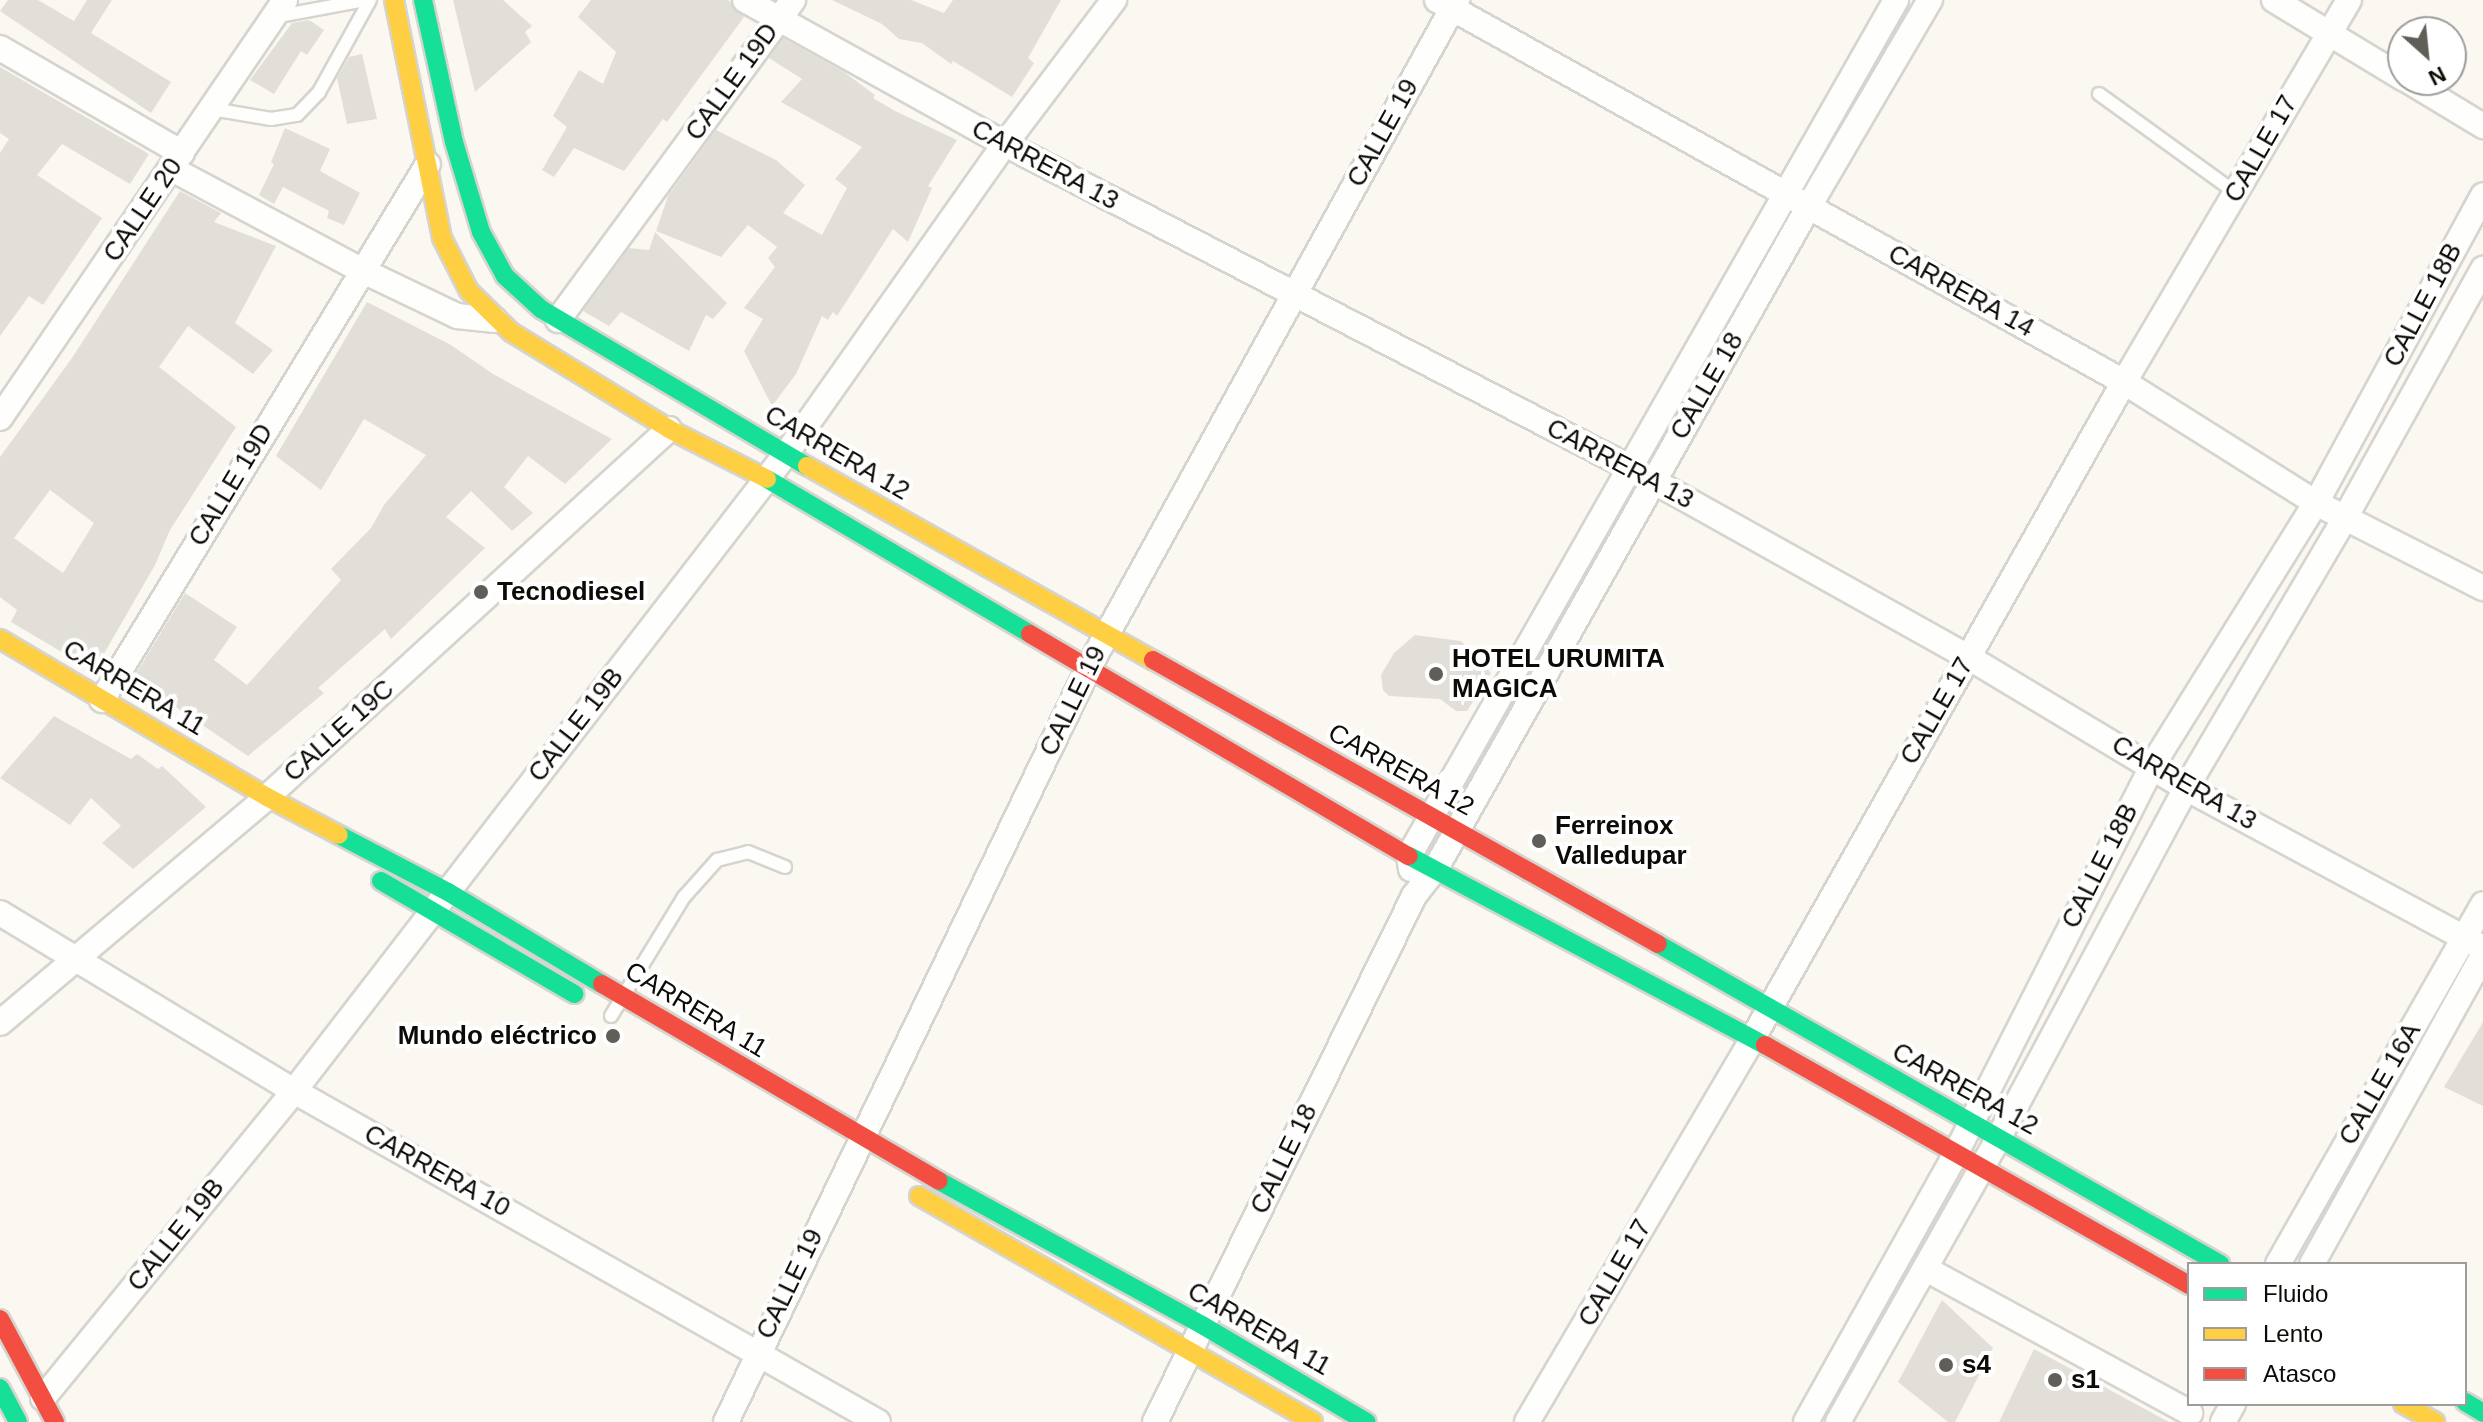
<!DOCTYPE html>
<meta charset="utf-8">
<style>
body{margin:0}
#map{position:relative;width:2483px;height:1422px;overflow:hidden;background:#fbf8f1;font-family:Arial,sans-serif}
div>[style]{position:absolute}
.building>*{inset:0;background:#e2dfd9}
.roads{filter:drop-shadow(2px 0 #d6d4ce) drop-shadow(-2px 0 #d6d4ce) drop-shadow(0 2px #d6d4ce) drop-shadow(0 -2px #d6d4ce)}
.lane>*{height:12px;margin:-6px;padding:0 6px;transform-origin:6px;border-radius:6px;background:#fefefd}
.street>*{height:24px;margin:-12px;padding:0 12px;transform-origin:12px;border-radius:12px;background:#fefefd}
.fast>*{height:18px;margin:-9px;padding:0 9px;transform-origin:9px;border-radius:9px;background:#16e098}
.slow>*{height:18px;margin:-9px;padding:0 9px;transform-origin:9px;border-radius:9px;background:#ffcf43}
.jam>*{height:18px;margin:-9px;padding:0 9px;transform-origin:9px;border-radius:9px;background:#f24e42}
.dots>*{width:22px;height:22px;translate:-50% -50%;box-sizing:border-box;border:4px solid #fff;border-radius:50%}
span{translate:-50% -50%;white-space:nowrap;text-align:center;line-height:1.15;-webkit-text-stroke:8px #fff;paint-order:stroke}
.street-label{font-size:26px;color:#0d0b06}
.poi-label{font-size:26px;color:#0d0b06;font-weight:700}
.left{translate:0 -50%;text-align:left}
.right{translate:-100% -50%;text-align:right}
.legend{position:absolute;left:2187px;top:1262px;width:280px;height:144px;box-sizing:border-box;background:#fff;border:2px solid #9e9d9b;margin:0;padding:10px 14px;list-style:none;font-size:24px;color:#0d0b06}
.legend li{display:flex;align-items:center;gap:16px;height:40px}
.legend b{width:40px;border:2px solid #9e9d9b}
.north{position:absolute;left:2387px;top:16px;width:80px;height:80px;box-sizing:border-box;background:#fff;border:2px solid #9e9d9b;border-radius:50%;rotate:153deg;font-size:22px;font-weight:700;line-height:32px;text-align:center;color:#0d0b06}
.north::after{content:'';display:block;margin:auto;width:28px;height:36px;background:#605e58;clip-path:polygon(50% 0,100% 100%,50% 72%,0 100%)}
</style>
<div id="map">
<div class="building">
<i style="clip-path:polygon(8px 0,38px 0,74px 21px,87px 0,112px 0,91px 33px,171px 82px,151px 113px,0 11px)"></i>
<i style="clip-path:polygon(453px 0,503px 0,532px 26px,525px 32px,531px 42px,475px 92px)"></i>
<i style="clip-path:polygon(591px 0,728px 0,744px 17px,667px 122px,663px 119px,624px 171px,574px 148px,554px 177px,542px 170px,567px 127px,553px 116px,579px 70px,603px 84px,616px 52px,578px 17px)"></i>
<i style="clip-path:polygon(832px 0,911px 0,944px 13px,953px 0,1061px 0,1028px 58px,1034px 63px,1012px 97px,953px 61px,951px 64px,922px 43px,899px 39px,882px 24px)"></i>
<i style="clip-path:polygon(309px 20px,324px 30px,307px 55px,301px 51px,274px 94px,250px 80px,292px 23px)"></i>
<i style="clip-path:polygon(783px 38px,844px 72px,875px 95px,873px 98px,895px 111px,957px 140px,928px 186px,932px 188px,908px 242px,893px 229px,837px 316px,833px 312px,828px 320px,822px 316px,796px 374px,772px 406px,744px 351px,763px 319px,744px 308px,775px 267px,768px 258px,777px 247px,748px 225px,721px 257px,656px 231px,668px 196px,716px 130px,776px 160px,805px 185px,783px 213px,822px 235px,847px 188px,835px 179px,862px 147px,781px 102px,802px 79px,769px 58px)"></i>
<i style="clip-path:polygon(362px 54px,377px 119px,347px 124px,337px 78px,349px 57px)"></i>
<i style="clip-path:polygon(0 67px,149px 154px,130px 184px,62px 144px,37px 175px,102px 218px,43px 305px,29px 296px,0 336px,0 153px,9px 139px,0 133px)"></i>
<i style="clip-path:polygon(285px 128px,330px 149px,320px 171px,360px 193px,344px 225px,327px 218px,329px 211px,283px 187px,274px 204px,259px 195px,274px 164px,271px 162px)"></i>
<i style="clip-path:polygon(evenodd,180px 191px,221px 213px,214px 222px,276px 246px,235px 323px,273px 350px,253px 374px,188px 326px,159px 367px,236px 427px,170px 530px,155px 565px,94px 671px,11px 622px,17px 610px,0 597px,0 457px,72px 358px,180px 191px,50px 490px,94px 523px,63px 573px,14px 538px,50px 490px)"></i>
<i style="clip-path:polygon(655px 232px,727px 303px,713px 319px,706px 315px,689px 351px,621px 312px,609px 326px,583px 311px,629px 248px,649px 250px)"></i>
<i style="clip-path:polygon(367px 302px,451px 345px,493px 374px,612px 439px,565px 484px,528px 456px,504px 487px,533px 513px,512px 531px,471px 491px,446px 517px,485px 548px,391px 639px,385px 629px,318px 688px,324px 693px,248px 756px,161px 697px,154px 707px,126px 690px,185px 593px,237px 627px,214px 660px,247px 685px,341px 580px,331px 569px,371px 528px,384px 505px,426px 455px,364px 419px,321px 490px,276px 456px)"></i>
<i style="clip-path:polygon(1415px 635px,1461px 641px,1491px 673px,1467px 711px,1456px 711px,1440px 699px,1389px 696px,1383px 690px,1381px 675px,1394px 653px)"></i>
<i style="clip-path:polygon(54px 716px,131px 759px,137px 754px,158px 769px,162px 766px,206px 807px,133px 869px,102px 843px,121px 826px,91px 798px,70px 825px,0 778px)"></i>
<i style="clip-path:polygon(2483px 1022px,2483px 1106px,2444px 1087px)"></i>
<i style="clip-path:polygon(1942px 1300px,1993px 1348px,1955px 1422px,1948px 1422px,1898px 1382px)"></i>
<i style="clip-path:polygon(2034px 1349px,2169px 1422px,1999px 1422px)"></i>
</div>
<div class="roads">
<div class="lane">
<i style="left:274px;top:17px;width:93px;rotate:-10.6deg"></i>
<i style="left:2099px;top:94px;width:168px;rotate:35.8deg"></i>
<i style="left:212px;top:109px;width:60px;rotate:9.6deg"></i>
<i style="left:271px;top:119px;width:26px;rotate:-9deg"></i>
<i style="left:297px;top:115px;width:32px;rotate:-46deg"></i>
<i style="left:319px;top:92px;width:105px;rotate:-61deg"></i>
<i style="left:611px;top:1016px;width:140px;rotate:-58.5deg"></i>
<i style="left:684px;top:897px;width:50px;rotate:-48.3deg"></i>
<i style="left:717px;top:860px;width:32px;rotate:-14deg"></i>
<i style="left:748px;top:852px;width:40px;rotate:22deg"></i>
</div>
<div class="street">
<i style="left:745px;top:0;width:297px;rotate:29deg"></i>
<i style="left:1005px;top:144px;width:704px;rotate:27.4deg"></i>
<i style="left:1630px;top:468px;width:387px;rotate:29.2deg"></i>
<i style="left:1968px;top:657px;width:254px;rotate:31deg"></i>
<i style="left:2186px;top:788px;width:337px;rotate:28.3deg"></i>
<i style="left:1437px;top:0;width:786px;rotate:29.08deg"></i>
<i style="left:2124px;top:382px;width:227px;rotate:32.2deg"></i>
<i style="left:2316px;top:503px;width:187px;rotate:27deg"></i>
<i style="left:2274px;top:0;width:151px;rotate:31.2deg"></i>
<i style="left:0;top:48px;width:210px;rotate:30deg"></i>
<i style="left:2407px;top:80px;width:89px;rotate:31.2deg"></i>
<i style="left:172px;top:169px;width:214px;rotate:28.1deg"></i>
<i style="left:361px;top:270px;width:106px;rotate:25.6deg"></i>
<i style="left:457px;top:316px;width:38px;rotate:6deg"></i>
<i style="left:558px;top:320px;width:397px;rotate:-53.7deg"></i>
<i style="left:0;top:418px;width:506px;rotate:-55.71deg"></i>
<i style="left:102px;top:700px;width:627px;rotate:-58.69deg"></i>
<i style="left:1411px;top:869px;width:13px;rotate:-99deg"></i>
<i style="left:1409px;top:856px;width:985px;rotate:-60.36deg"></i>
<i style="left:0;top:913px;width:344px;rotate:31.2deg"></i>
<i style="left:294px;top:1091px;width:671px;rotate:29.54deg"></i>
<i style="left:0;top:1023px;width:350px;rotate:-40.2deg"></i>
<i style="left:267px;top:797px;width:545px;rotate:-42.47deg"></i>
<i style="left:2278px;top:1264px;width:414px;rotate:-60.3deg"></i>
<i style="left:2312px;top:1264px;width:352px;rotate:-61deg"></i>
<i style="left:1926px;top:1269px;width:301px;rotate:28.6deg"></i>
<i style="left:43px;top:1398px;width:397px;rotate:-50.7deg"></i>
<i style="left:294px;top:1091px;width:805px;rotate:-52.32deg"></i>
<i style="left:786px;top:454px;width:380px;rotate:-54.8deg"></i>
<i style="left:1005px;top:144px;width:181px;rotate:-52.9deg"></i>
<i style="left:726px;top:1422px;width:840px;rotate:-64.32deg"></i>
<i style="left:1090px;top:665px;width:760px;rotate:-61.11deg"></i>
<i style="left:1155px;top:1422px;width:586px;rotate:-63.78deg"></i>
<i style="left:1414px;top:896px;width:36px;rotate:-52deg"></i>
<i style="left:1436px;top:868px;width:760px;rotate:-60.6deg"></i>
<i style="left:1809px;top:206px;width:239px;rotate:-59.6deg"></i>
<i style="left:1527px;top:1422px;width:446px;rotate:-59.5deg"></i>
<i style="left:1753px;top:1038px;width:754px;rotate:-60.51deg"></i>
<i style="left:2124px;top:382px;width:443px;rotate:-59.5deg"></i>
<i style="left:1806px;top:1422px;width:306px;rotate:-60.8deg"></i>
<i style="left:1955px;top:1155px;width:436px;rotate:-63.1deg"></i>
<i style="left:2152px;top:766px;width:310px;rotate:-58.1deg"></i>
<i style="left:2316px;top:503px;width:350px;rotate:-61.5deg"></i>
<i style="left:1838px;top:1422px;width:327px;rotate:-60.5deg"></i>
<i style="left:1999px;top:1137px;width:396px;rotate:-61.8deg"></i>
<i style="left:2186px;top:788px;width:313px;rotate:-59.5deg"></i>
<i style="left:2345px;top:518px;width:285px;rotate:-61deg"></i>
<i style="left:2223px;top:1422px;width:21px;rotate:-61deg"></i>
</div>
<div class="fast">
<i style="left:423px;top:0;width:145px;rotate:77.7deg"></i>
<i style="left:454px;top:142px;width:94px;rotate:73.3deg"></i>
<i style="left:481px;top:232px;width:50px;rotate:61.4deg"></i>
<i style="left:505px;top:276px;width:49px;rotate:42.5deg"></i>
<i style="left:541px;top:309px;width:309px;rotate:30.6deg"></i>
<i style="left:767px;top:479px;width:305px;rotate:30.5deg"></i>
<i style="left:339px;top:835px;width:123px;rotate:27.6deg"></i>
<i style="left:448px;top:892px;width:179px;rotate:30.9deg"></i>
<i style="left:1409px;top:856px;width:403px;rotate:28deg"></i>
<i style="left:381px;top:881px;width:224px;rotate:30.3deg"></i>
<i style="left:1658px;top:944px;width:647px;rotate:29.66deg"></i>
<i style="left:939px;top:1181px;width:300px;rotate:28.7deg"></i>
<i style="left:1202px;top:1325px;width:191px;rotate:30.5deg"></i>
<i style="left:0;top:1388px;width:38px;rotate:62deg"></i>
<i style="left:2465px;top:1402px;width:21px;rotate:31deg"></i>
</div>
<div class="slow">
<i style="left:394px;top:0;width:243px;rotate:78.6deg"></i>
<i style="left:442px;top:238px;width:59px;rotate:63deg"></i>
<i style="left:469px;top:291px;width:59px;rotate:44.3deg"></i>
<i style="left:511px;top:332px;width:185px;rotate:31.5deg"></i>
<i style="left:669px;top:429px;width:110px;rotate:27deg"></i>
<i style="left:807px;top:466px;width:397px;rotate:29.3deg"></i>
<i style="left:0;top:639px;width:310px;rotate:30.6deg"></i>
<i style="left:267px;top:797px;width:81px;rotate:27.8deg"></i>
<i style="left:919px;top:1196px;width:454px;rotate:29.8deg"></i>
<i style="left:2403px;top:1404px;width:37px;rotate:29deg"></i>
</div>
<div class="jam">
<i style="left:1030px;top:634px;width:439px;rotate:30.4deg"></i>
<i style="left:1153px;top:660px;width:579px;rotate:29.35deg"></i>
<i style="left:602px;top:984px;width:390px;rotate:30.3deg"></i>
<i style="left:1765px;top:1045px;width:487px;rotate:29.5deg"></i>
<i style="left:0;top:1319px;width:117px;rotate:61.9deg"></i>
</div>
</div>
<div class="dots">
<i style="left:481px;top:592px;background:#605e58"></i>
<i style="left:1436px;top:674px;background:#605e58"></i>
<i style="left:1539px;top:841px;background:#605e58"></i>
<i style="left:613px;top:1036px;background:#605e58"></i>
<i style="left:1946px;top:1365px;background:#605e58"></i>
<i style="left:2055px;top:1380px;background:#605e58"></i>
</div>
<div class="street-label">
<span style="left:732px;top:82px;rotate:-54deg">CALLE 19D</span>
<span style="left:1383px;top:133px;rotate:-61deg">CALLE 19</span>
<span style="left:2261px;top:149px;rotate:-60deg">CALLE 17</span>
<span style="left:1045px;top:165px;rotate:28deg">CARRERA 13</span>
<span style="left:143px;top:210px;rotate:-56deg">CALLE 20</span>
<span style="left:1961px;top:291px;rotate:29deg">CARRERA 14</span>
<span style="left:2423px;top:305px;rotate:-62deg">CALLE 18B</span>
<span style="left:1707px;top:386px;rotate:-60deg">CALLE 18</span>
<span style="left:837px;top:453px;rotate:30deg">CARRERA 12</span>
<span style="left:1620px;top:464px;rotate:28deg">CARRERA 13</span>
<span style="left:231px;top:485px;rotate:-59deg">CALLE 19D</span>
<span style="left:134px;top:688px;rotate:31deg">CARRERA 11</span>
<span style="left:1073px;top:701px;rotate:-64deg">CALLE 19</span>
<span style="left:1937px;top:711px;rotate:-60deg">CALLE 17</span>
<span style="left:576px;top:725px;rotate:-52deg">CALLE 19B</span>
<span style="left:339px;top:731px;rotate:-42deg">CALLE 19C</span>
<span style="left:1401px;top:770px;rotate:29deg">CARRERA 12</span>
<span style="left:2184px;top:783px;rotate:30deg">CARRERA 13</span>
<span style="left:2100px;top:866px;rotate:-63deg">CALLE 18B</span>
<span style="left:696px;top:1010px;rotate:31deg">CARRERA 11</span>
<span style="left:2380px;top:1084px;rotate:-60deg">CALLE 16A</span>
<span style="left:1965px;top:1089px;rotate:29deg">CARRERA 12</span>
<span style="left:1284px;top:1159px;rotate:-64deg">CALLE 18</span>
<span style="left:437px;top:1171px;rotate:29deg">CARRERA 10</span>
<span style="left:176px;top:1235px;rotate:-51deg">CALLE 19B</span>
<span style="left:1615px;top:1273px;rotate:-60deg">CALLE 17</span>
<span style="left:790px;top:1284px;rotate:-64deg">CALLE 19</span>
<span style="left:1259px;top:1329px;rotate:30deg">CARRERA 11</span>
</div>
<div class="poi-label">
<span class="left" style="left:497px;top:592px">Tecnodiesel</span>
<span class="left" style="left:1452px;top:674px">HOTEL URUMITA<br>MAGICA</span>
<span class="left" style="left:1555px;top:841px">Ferreinox<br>Valledupar</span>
<span class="right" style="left:597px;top:1036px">Mundo eléctrico</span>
<span class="left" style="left:1962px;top:1365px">s4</span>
<span class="left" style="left:2071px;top:1380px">s1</span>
</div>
<ul class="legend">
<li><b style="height:10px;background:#16e098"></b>Fluido</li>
<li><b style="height:10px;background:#ffcf43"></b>Lento</li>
<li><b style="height:10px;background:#f24e42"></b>Atasco</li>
</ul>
<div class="north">N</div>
</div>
